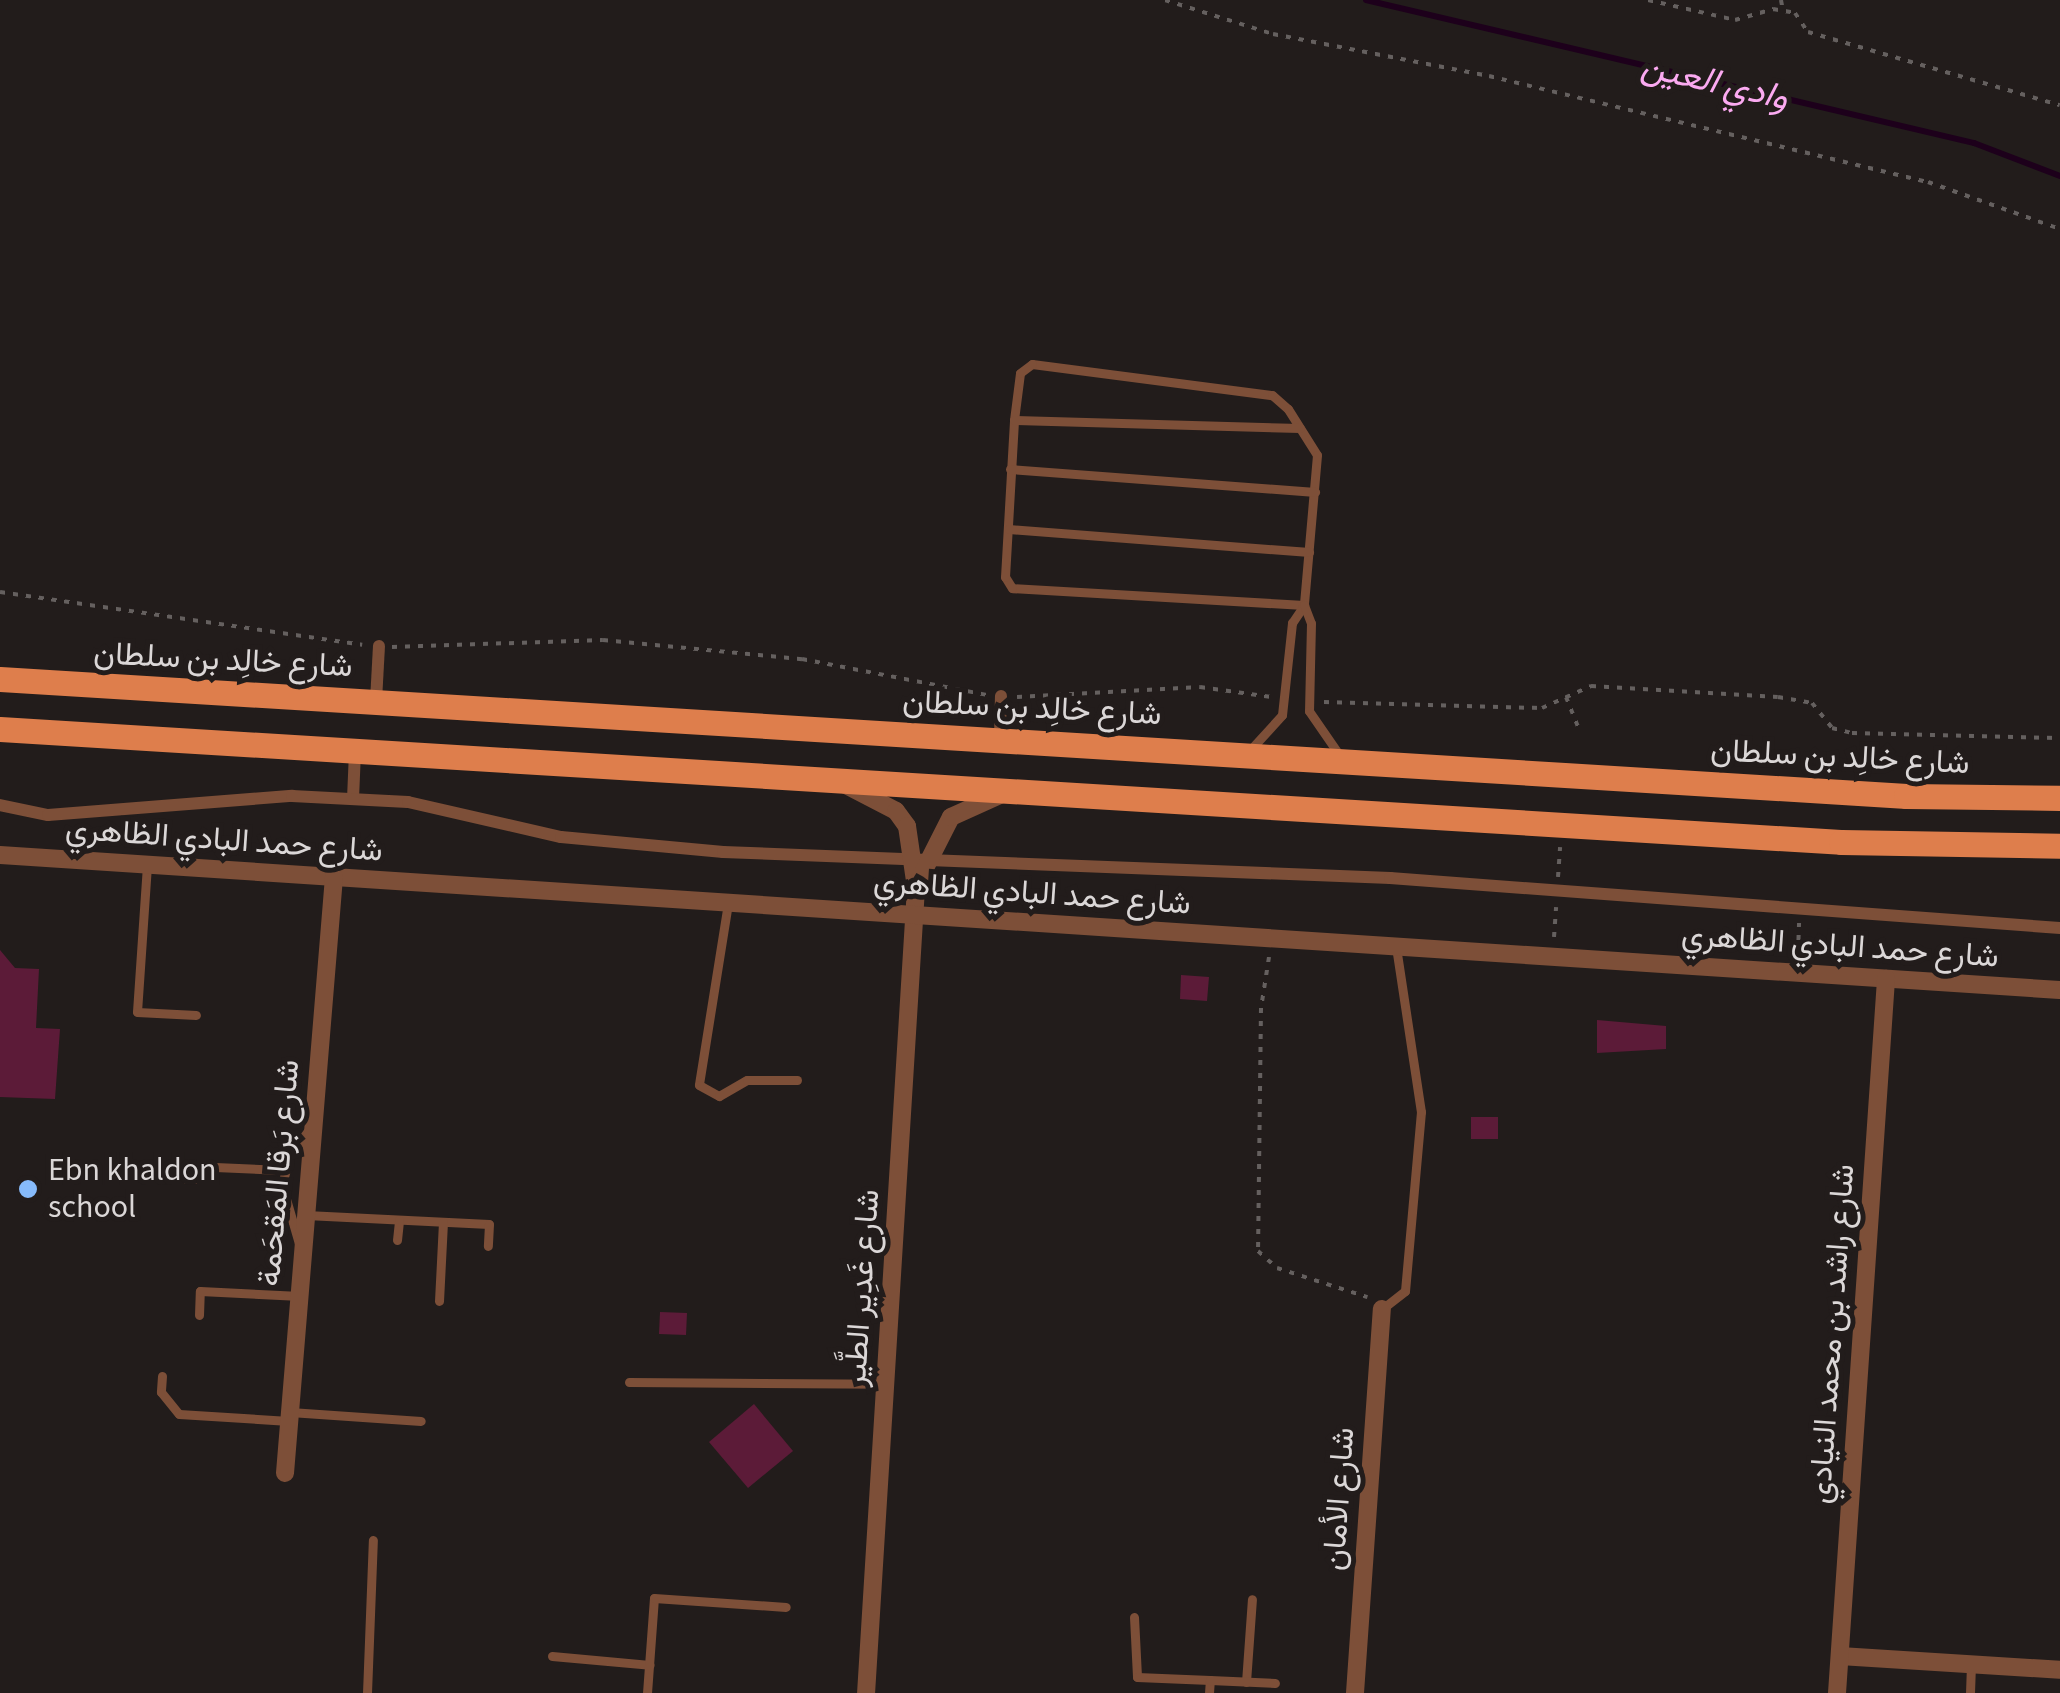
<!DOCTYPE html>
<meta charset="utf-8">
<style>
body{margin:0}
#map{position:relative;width:2060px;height:1693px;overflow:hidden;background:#221c1b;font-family:"Source Sans 3",Vazirmatn,sans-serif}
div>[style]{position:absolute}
.stream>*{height:6px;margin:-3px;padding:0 3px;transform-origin:3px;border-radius:3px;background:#1d001b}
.building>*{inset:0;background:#5c1b38}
.path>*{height:4px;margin-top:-2px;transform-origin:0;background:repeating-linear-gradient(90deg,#65605f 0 5px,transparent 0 13px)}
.service>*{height:9px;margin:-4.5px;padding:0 4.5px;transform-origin:4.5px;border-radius:4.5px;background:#7d4f38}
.pedestrian>*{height:12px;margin:-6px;padding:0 6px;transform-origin:6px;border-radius:6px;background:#7d4f38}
.minor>*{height:18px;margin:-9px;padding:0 9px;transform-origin:9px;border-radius:9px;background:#7d4f38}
.primary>*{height:25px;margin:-12.5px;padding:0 12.5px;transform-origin:12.5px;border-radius:12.5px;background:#de7e4c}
.dots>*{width:28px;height:28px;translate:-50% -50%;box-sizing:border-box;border:5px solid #221c1b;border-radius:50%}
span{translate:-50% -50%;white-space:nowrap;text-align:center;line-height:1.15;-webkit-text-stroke:10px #221c1b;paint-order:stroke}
.street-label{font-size:32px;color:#dbd7d7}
.poi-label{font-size:32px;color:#dbd7d7}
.left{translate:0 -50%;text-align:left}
.water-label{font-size:35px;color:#fbaaf1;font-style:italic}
</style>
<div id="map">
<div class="stream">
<i style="left:1366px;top:0;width:625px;rotate:13.24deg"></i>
<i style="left:1974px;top:143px;width:92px;rotate:21deg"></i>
</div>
<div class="building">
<i style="clip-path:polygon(0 950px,15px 968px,39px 969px,36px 1028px,60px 1029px,55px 1099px,0 1097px)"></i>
<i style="clip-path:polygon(1181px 975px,1209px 977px,1207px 1001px,1180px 999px)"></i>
<i style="clip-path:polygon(1597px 1020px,1666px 1026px,1666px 1049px,1597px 1053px)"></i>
<i style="clip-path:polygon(1471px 1117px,1498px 1117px,1498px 1139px,1471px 1139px)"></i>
<i style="clip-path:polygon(660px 1312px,687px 1313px,686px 1335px,659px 1334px)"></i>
<i style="clip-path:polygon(754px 1404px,793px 1451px,748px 1488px,709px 1442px)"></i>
</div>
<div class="path">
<i style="left:1165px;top:0;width:113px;rotate:17.5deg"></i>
<i style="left:1273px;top:34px;width:220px;rotate:11deg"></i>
<i style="left:1489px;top:76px;width:452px;rotate:13.6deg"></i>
<i style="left:1928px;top:182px;width:140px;rotate:19.6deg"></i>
<i style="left:1648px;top:0;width:89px;rotate:12.9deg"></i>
<i style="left:1735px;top:20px;width:40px;rotate:-16deg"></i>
<i style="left:1773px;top:9px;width:22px;rotate:10deg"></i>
<i style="left:1795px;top:13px;width:23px;rotate:56deg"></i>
<i style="left:1808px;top:32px;width:262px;rotate:16.2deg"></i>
<i style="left:1781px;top:0;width:11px;rotate:80deg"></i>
<i style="left:0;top:592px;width:366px;rotate:8.3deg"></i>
<i style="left:392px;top:647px;width:211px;rotate:-1.9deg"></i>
<i style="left:603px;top:640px;width:200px;rotate:5.5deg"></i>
<i style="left:802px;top:659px;width:188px;rotate:11deg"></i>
<i style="left:1017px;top:697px;width:183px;rotate:-3.1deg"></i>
<i style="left:1200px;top:687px;width:72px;rotate:8deg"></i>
<i style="left:1566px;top:697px;width:35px;rotate:68deg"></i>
<i style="left:1324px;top:702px;width:218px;rotate:1.6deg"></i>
<i style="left:1542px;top:708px;width:54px;rotate:-24.2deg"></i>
<i style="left:1591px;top:686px;width:187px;rotate:3.4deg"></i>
<i style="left:1778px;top:697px;width:35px;rotate:10deg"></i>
<i style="left:1812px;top:703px;width:32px;rotate:51deg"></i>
<i style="left:1832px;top:728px;width:21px;rotate:14deg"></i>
<i style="left:1852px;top:733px;width:208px;rotate:1.4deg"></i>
<i style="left:1558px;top:877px;width:30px;rotate:-86deg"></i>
<i style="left:1554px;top:937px;width:30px;rotate:-86deg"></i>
<i style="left:1798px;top:953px;width:30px;rotate:-88deg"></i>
<i style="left:1269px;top:957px;width:52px;rotate:98.9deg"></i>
<i style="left:1261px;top:1008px;width:243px;rotate:90.7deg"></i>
<i style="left:1258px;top:1251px;width:25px;rotate:42deg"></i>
<i style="left:1277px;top:1268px;width:95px;rotate:17.9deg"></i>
</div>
<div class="service">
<i style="left:1032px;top:364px;width:242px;rotate:7.4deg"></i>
<i style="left:1272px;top:395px;width:21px;rotate:41deg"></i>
<i style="left:1288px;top:409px;width:54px;rotate:57.8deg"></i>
<i style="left:1317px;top:455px;width:151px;rotate:95deg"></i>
<i style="left:1304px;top:605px;width:292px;rotate:-176.7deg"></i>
<i style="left:1012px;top:588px;width:13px;rotate:-122deg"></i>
<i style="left:1005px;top:577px;width:157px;rotate:-86.7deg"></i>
<i style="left:1014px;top:420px;width:47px;rotate:-82.7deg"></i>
<i style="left:1020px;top:373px;width:15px;rotate:-37deg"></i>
<i style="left:1014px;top:420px;width:286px;rotate:1.6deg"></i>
<i style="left:1010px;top:469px;width:306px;rotate:4.3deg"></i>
<i style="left:1009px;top:529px;width:301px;rotate:4.4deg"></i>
<i style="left:1251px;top:749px;width:46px;rotate:-47.6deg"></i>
<i style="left:1282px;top:715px;width:93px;rotate:-83.8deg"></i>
<i style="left:1292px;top:623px;width:22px;rotate:-56deg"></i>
<i style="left:1304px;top:605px;width:19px;rotate:69deg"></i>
<i style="left:1311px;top:623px;width:88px;rotate:91.3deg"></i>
<i style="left:1309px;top:711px;width:55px;rotate:55.4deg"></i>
<i style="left:147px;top:865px;width:147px;rotate:93.9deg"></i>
<i style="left:137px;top:1012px;width:59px;rotate:2.9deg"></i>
<i style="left:728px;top:903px;width:184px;rotate:99.1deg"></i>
<i style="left:699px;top:1085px;width:23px;rotate:29deg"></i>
<i style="left:719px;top:1096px;width:32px;rotate:-30deg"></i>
<i style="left:747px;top:1080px;width:50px"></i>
<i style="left:145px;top:1176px;width:50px;rotate:3.4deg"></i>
<i style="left:195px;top:1179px;width:23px;rotate:-31deg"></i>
<i style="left:215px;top:1167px;width:69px;rotate:2.5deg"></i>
<i style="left:306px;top:1215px;width:183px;rotate:2.8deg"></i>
<i style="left:489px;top:1224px;width:22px;rotate:93deg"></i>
<i style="left:397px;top:1240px;width:20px;rotate:-84deg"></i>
<i style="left:300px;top:1247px;width:65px;rotate:-106.2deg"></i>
<i style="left:282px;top:1185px;width:29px;rotate:-76deg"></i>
<i style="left:289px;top:1157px;width:39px;rotate:-54deg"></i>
<i style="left:439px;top:1301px;width:79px;rotate:-87.1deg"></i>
<i style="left:1382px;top:1309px;width:29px;rotate:-38deg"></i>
<i style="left:1405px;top:1291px;width:180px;rotate:-84.9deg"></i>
<i style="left:1421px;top:1112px;width:167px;rotate:-98.6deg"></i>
<i style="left:199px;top:1315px;width:24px;rotate:-88deg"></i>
<i style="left:200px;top:1291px;width:100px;rotate:2.9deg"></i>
<i style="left:162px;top:1376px;width:16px;rotate:94deg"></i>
<i style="left:161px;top:1392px;width:28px;rotate:51deg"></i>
<i style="left:179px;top:1414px;width:110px;rotate:3.6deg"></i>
<i style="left:629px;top:1382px;width:256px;rotate:0.4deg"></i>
<i style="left:290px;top:1412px;width:131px;rotate:3.9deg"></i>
<i style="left:1134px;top:1617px;width:60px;rotate:87.1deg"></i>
<i style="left:1137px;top:1677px;width:73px;rotate:2.4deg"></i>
<i style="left:552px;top:1656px;width:98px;rotate:5.2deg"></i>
<i style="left:1246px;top:1682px;width:83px;rotate:-85.9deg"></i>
<i style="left:367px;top:1693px;width:153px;rotate:-87.8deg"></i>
<i style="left:647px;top:1693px;width:95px;rotate:-85.8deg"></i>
<i style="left:654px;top:1598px;width:132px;rotate:3.9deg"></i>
<i style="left:1209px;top:1693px;width:13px;rotate:-86deg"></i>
<i style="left:1210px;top:1680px;width:65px;rotate:2.6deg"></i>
<i style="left:1970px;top:1693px;width:29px;rotate:-88deg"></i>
</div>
<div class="pedestrian">
<i style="left:376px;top:701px;width:55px;rotate:-86.9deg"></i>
<i style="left:1000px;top:739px;width:43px;rotate:-88.7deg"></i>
<i style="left:353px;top:799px;width:47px;rotate:-87.6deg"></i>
<i style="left:0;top:805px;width:49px;rotate:11.8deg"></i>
<i style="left:48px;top:815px;width:245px;rotate:-4.5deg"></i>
<i style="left:292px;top:796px;width:116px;rotate:3deg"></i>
<i style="left:408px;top:802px;width:157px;rotate:12.9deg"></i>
<i style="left:561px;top:837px;width:163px;rotate:5.3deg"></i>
<i style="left:723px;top:852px;width:668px;rotate:2.23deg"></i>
<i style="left:1390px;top:878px;width:672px;rotate:4.27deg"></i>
</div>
<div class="minor">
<i style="left:846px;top:785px;width:56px;rotate:27.5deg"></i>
<i style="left:896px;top:811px;width:19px;rotate:54deg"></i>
<i style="left:907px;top:826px;width:63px;rotate:81.7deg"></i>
<i style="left:916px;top:888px;width:807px;rotate:93.55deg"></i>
<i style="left:0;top:855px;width:2064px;rotate:3.75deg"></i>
<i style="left:920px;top:878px;width:68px;rotate:-63.1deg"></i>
<i style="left:951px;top:817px;width:54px;rotate:-24.2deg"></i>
<i style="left:285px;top:1473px;width:598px;rotate:-85.3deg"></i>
<i style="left:1840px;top:1656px;width:220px;rotate:3.6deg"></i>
<i style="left:1355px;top:1693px;width:385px;rotate:-86deg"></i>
<i style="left:1837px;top:1693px;width:716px;rotate:-86.07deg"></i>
</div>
<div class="primary">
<i style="left:0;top:679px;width:1910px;rotate:3.51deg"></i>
<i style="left:1906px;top:796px;width:154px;rotate:0.7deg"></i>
<i style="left:0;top:729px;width:1844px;rotate:3.51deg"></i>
<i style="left:1841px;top:842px;width:219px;rotate:1deg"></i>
</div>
<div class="dots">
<i style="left:28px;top:1189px;background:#87bbfb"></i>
</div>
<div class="street-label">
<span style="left:223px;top:660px;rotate:3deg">شارع خالِد بن سلطان</span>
<span style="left:1032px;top:708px;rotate:3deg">شارع خالِد بن سلطان</span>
<span style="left:1840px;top:757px;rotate:3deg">شارع خالِد بن سلطان</span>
<span style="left:224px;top:840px;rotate:4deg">شارع حمد البادي الظاهري</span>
<span style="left:1032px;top:893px;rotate:4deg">شارع حمد البادي الظاهري</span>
<span style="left:1840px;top:946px;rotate:4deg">شارع حمد البادي الظاهري</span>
<span style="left:279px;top:1173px;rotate:-85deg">شارع بَرقا المَقحَمة</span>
<span style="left:862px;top:1288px;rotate:-86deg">شارع غَدِير الطَّير</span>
<span style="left:1832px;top:1334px;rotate:-86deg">شارع راشد بن محمد النيادي</span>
<span style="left:1339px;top:1499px;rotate:-86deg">شارع الأمان</span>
</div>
<div class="poi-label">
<span class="left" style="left:48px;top:1189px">Ebn khaldon<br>school</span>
</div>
<div class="water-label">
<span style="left:1715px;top:82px;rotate:13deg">وادي العين</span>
</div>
</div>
